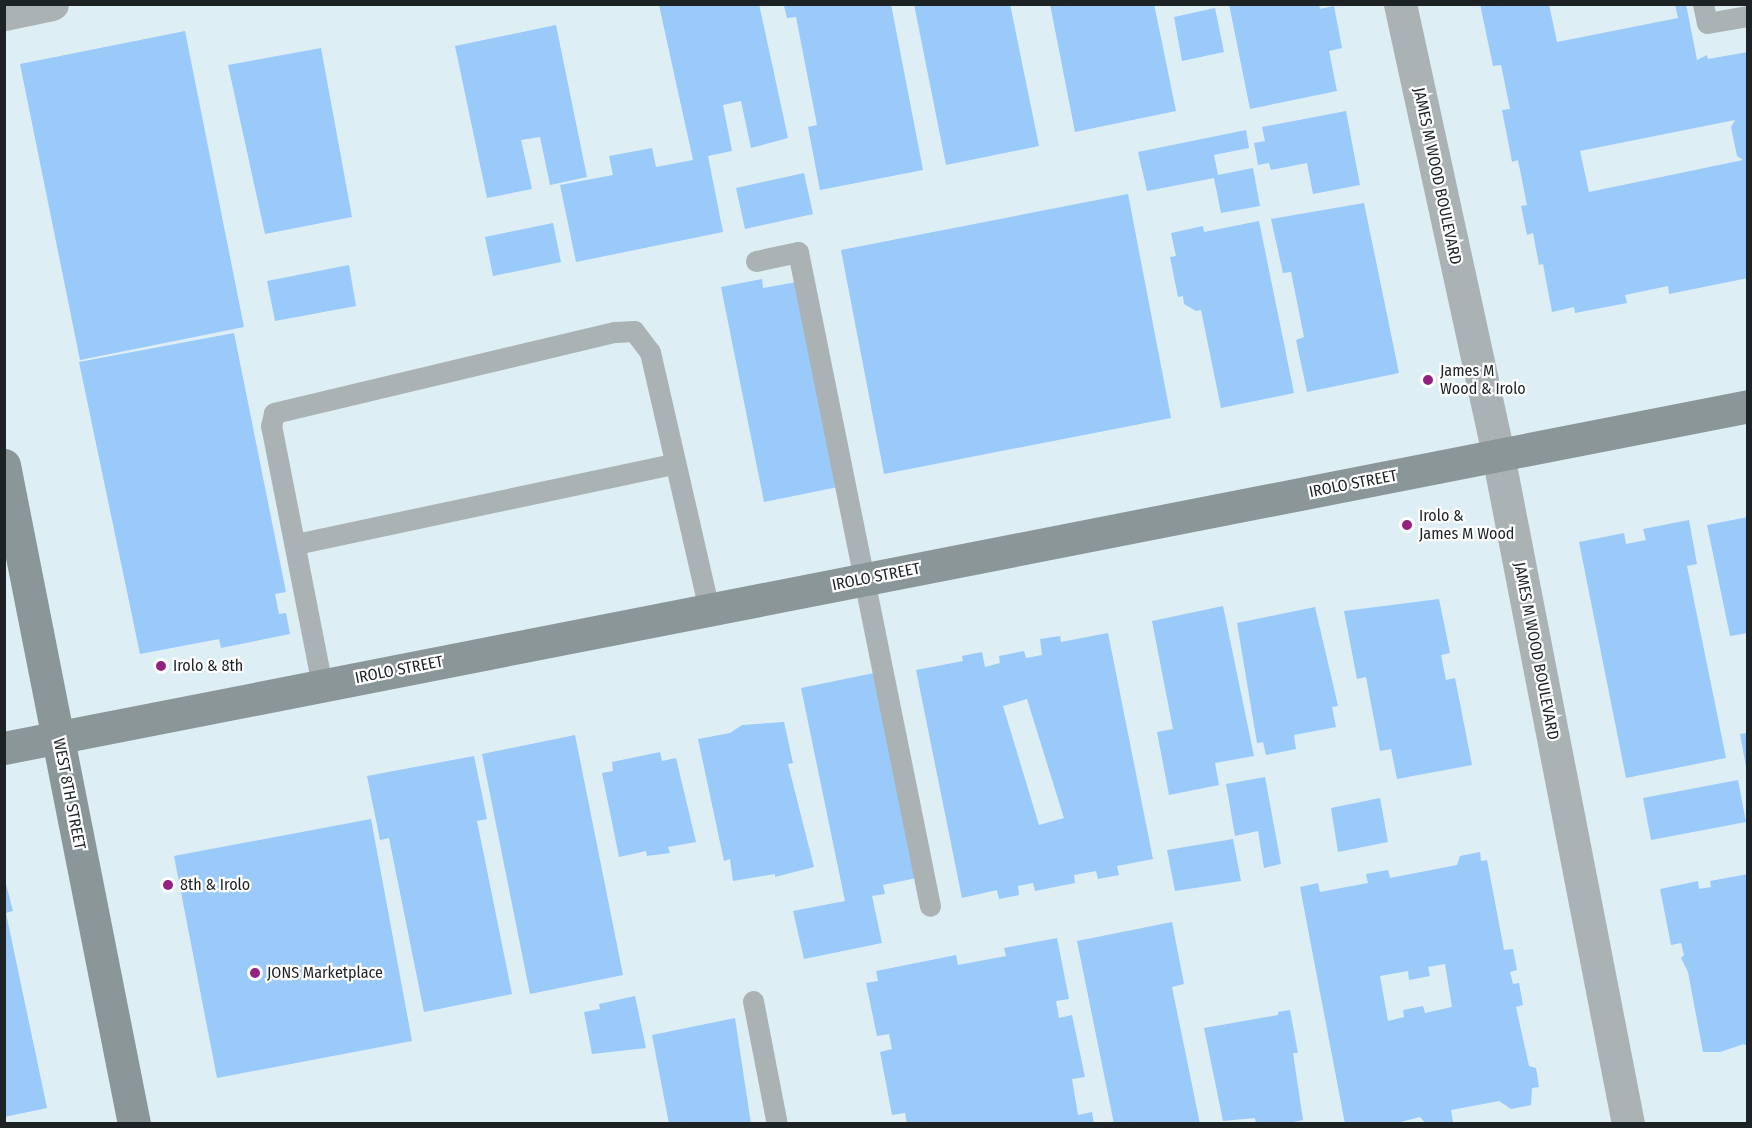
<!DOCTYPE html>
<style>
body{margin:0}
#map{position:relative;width:1752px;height:1128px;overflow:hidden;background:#deeef5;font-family:"Fira Sans Condensed",sans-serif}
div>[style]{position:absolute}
.building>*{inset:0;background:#99cafa}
.service>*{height:21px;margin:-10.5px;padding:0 10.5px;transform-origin:10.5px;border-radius:10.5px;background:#aab2b3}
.minor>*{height:33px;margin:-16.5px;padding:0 16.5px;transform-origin:16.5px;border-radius:16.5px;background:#aab2b3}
.tertiary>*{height:33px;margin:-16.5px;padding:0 16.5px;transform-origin:16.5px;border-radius:16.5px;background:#aab2b3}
.secondary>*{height:33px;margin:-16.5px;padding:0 16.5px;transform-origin:16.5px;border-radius:16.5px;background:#8a9697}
.dots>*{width:16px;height:16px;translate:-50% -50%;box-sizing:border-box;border:3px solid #fff;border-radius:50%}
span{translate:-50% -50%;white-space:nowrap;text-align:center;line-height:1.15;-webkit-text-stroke:4.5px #fff;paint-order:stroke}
.street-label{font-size:16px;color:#1d2225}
.poi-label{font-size:16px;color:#1d2225}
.left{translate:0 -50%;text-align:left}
.frame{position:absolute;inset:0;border:6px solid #1d2225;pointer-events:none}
</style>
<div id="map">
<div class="building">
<i style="clip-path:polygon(759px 4px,788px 138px,751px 148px,741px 101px,723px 105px,732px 151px,708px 156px,723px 232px,576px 262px,560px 185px,613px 175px,609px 156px,652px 148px,656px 167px,693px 160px,659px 5px)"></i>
<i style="clip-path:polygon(776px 4px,891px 4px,923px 170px,820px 190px,808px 127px,817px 125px,796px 17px,787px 18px,784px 6px)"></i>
<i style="clip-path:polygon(914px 4px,1010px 4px,1039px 146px,946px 165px)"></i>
<i style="clip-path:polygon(1050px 4px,1154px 4px,1176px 111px,1075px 132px)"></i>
<i style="clip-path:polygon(1229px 4px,1319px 4px,1320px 9px,1334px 6px,1342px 48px,1329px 51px,1337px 91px,1250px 109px)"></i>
<i style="clip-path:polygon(evenodd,1480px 4px,1549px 4px,1557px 42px,1678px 18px,1675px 4px,1686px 4px,1697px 60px,1707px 55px,1708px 59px,1748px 52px,1748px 278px,1669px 294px,1668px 286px,1625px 295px,1627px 303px,1575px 313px,1574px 307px,1552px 312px,1543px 264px,1539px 265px,1533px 233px,1527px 235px,1521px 206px,1527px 205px,1518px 160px,1512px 162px,1502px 110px,1510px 109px,1501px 65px,1493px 66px,1480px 4px,1735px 120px,1731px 127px,1737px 156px,1743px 160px,1589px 192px,1580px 151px,1735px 120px)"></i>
<i style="clip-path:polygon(1215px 8px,1224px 52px,1182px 61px,1174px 17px)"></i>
<i style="clip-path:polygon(556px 25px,587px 177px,550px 185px,540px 137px,521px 140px,532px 189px,487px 198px,455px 46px)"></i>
<i style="clip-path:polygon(185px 31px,244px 327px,80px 360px,20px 64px)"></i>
<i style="clip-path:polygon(321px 48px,352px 217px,265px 234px,228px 65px)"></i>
<i style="clip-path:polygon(1346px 111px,1360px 185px,1313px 194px,1307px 163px,1271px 170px,1269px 163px,1258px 165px,1254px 143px,1265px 141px,1262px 127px)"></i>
<i style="clip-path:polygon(1246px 130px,1249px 148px,1214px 155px,1218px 175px,1253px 168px,1260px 206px,1221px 213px,1214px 178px,1147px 191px,1138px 152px)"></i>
<i style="clip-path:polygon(804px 173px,813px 214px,745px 229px,736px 188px)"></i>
<i style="clip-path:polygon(1128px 194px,1171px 418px,884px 474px,841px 250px)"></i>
<i style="clip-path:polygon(1364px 203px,1399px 373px,1307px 392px,1296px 340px,1304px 337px,1291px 272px,1283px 273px,1271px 219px)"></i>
<i style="clip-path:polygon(1259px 221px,1294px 393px,1221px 408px,1201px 310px,1196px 311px,1184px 304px,1183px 296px,1178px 297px,1170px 257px,1176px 256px,1171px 233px,1203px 226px,1204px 232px)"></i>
<i style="clip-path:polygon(553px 223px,561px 262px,493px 276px,485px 237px)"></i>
<i style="clip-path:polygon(349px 265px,356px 306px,275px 321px,267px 281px)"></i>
<i style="clip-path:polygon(762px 279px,763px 288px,797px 282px,838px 487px,764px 502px,721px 287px)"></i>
<i style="clip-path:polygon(234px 333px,286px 592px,275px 594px,279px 614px,286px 613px,290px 634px,221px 648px,219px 639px,140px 654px,79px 362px)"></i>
<i style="clip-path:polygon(1748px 517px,1748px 633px,1730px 636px,1707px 525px)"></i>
<i style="clip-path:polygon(1689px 520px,1697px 564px,1687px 566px,1726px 758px,1626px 778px,1579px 542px,1624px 533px,1626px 544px,1646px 540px,1643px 529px)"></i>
<i style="clip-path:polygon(1439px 599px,1450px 653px,1441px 655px,1446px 680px,1455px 678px,1472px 765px,1397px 779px,1391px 749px,1380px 751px,1366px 677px,1357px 679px,1344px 611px)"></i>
<i style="clip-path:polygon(1223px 606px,1254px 756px,1215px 763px,1219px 785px,1169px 795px,1157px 732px,1173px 729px,1152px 621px)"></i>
<i style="clip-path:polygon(1315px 607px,1338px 706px,1332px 707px,1336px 727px,1294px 735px,1296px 749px,1266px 755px,1263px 742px,1257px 743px,1237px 623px)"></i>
<i style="clip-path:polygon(evenodd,1108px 633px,1153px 859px,1117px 866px,1119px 875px,1098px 879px,1096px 871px,1074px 875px,1075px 883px,1035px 891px,1033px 883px,1018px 886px,1019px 895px,999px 899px,997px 890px,962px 898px,916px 670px,963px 661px,962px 656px,982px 652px,985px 667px,1000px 663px,999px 656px,1024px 651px,1026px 658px,1042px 655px,1040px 639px,1060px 636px,1061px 642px,1108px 633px,1027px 699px,1064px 818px,1039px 825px,1003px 706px,1027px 699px)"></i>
<i style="clip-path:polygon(874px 673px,916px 878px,883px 885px,885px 894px,872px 896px,882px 943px,804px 959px,793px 911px,845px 901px,801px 688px)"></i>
<i style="clip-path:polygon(784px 722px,793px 763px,788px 764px,814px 867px,775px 877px,775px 874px,733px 881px,730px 859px,724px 861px,698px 739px,730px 733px,742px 725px)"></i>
<i style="clip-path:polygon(1748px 733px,1748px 767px,1746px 767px,1740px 734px)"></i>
<i style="clip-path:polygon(575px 735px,623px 975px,530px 994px,482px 754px)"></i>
<i style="clip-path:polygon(660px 752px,662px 761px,676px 758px,696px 842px,668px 847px,670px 853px,647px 856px,646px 851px,619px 857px,602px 773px,613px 771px,612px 762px)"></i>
<i style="clip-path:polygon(474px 756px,487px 819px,477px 821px,512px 994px,424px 1012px,389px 838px,380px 840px,367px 776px)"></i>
<i style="clip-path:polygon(1265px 777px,1281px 864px,1264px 868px,1258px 831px,1235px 836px,1226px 784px)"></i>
<i style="clip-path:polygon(1738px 780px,1746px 822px,1651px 840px,1643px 798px)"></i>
<i style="clip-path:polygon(1380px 798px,1388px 842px,1338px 852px,1331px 808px)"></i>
<i style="clip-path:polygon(371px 819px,412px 1041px,217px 1078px,174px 856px)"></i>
<i style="clip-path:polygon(1233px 839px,1241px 881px,1175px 891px,1167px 850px)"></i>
<i style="clip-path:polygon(evenodd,1480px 852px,1481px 861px,1487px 860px,1504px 950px,1513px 949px,1517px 970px,1510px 972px,1513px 984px,1519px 983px,1523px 1005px,1516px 1007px,1529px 1066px,1536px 1068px,1539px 1087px,1532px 1088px,1531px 1105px,1511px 1109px,1499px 1101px,1451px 1110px,1453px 1122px,1446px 1124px,1426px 1124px,1420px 1117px,1393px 1124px,1345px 1124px,1300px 887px,1318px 883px,1320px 892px,1368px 883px,1366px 874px,1388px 870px,1390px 878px,1457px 865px,1460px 856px,1480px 852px,1445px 964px,1452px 1007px,1425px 1013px,1423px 1006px,1403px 1010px,1404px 1017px,1388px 1021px,1380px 976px,1408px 971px,1409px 980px,1430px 976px,1428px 967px,1445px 964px)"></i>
<i style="clip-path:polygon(1748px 874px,1748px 1047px,1744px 1044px,1720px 1052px,1703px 1052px,1688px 972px,1681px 958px,1684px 955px,1681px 943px,1671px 945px,1660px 889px,1698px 881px,1699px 889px,1711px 887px,1710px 881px)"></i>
<i style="clip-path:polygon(4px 876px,13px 911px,6px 913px,47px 1108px,4px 1117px)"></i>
<i style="clip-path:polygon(1172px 922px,1184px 984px,1172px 987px,1200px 1124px,1114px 1124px,1077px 941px)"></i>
<i style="clip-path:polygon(1057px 938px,1069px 999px,1056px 1001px,1059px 1018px,1072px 1015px,1085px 1077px,1072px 1079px,1078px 1115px,1092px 1112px,1094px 1124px,907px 1124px,905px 1113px,892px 1115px,880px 1052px,892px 1049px,889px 1034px,877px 1036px,866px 983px,878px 981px,876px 971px,956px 955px,958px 965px,1006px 956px,1004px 948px)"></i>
<i style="clip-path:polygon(635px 996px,646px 1048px,592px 1054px,584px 1012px,600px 1009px,599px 1004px)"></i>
<i style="clip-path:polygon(1290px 1010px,1298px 1053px,1293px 1053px,1303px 1120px,1284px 1124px,1256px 1124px,1255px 1118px,1223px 1121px,1204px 1028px,1278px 1015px,1278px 1012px)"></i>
<i style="clip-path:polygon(735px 1018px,751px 1124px,669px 1124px,652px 1035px)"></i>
</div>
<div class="service">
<i style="left:1703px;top:4px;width:19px;rotate:78deg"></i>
<i style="left:1707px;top:23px;width:42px;rotate:-9.7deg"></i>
<i style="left:756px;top:261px;width:43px;rotate:-12.1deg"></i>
<i style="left:798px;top:252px;width:667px;rotate:78.59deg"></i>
<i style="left:296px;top:544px;width:385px;rotate:-12deg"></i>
<i style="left:322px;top:685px;width:264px;rotate:-101.1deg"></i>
<i style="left:271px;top:426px;width:13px;rotate:-77deg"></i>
<i style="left:274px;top:413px;width:350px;rotate:-13.4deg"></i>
<i style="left:615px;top:332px;width:19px;rotate:-3deg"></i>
<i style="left:634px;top:331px;width:26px;rotate:53deg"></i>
<i style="left:650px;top:352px;width:264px;rotate:77.1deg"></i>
<i style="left:753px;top:1001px;width:125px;rotate:79deg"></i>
</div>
<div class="minor">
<i style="left:4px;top:14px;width:49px;rotate:-11.8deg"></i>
</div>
<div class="tertiary">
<i style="left:1400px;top:4px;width:462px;rotate:77.7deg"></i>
<i style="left:1498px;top:455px;width:682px;rotate:79deg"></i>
</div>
<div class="secondary">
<i style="left:4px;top:465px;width:672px;rotate:78.84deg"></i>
<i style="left:4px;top:748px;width:1777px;rotate:-11.09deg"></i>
</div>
<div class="dots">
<i style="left:1428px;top:380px;background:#942180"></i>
<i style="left:1407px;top:525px;background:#942180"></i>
<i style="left:161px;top:666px;background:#942180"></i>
<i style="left:168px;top:885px;background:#942180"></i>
<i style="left:255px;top:973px;background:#942180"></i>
</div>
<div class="street-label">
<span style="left:1437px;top:176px;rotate:78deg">JAMES M WOOD BOULEVARD</span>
<span style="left:1353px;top:484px;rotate:-11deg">IROLO STREET</span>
<span style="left:876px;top:577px;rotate:-11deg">IROLO STREET</span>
<span style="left:1536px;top:651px;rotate:79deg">JAMES M WOOD BOULEVARD</span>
<span style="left:399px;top:670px;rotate:-11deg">IROLO STREET</span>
<span style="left:69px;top:794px;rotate:79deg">WEST 8TH STREET</span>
</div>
<div class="poi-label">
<span class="left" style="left:1440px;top:380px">James M<br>Wood &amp; Irolo</span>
<span class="left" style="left:1419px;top:525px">Irolo &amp;<br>James M Wood</span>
<span class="left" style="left:173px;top:666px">Irolo &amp; 8th</span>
<span class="left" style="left:180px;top:885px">8th &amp; Irolo</span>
<span class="left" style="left:267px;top:973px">JONS Marketplace</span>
</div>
<div class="frame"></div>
</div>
